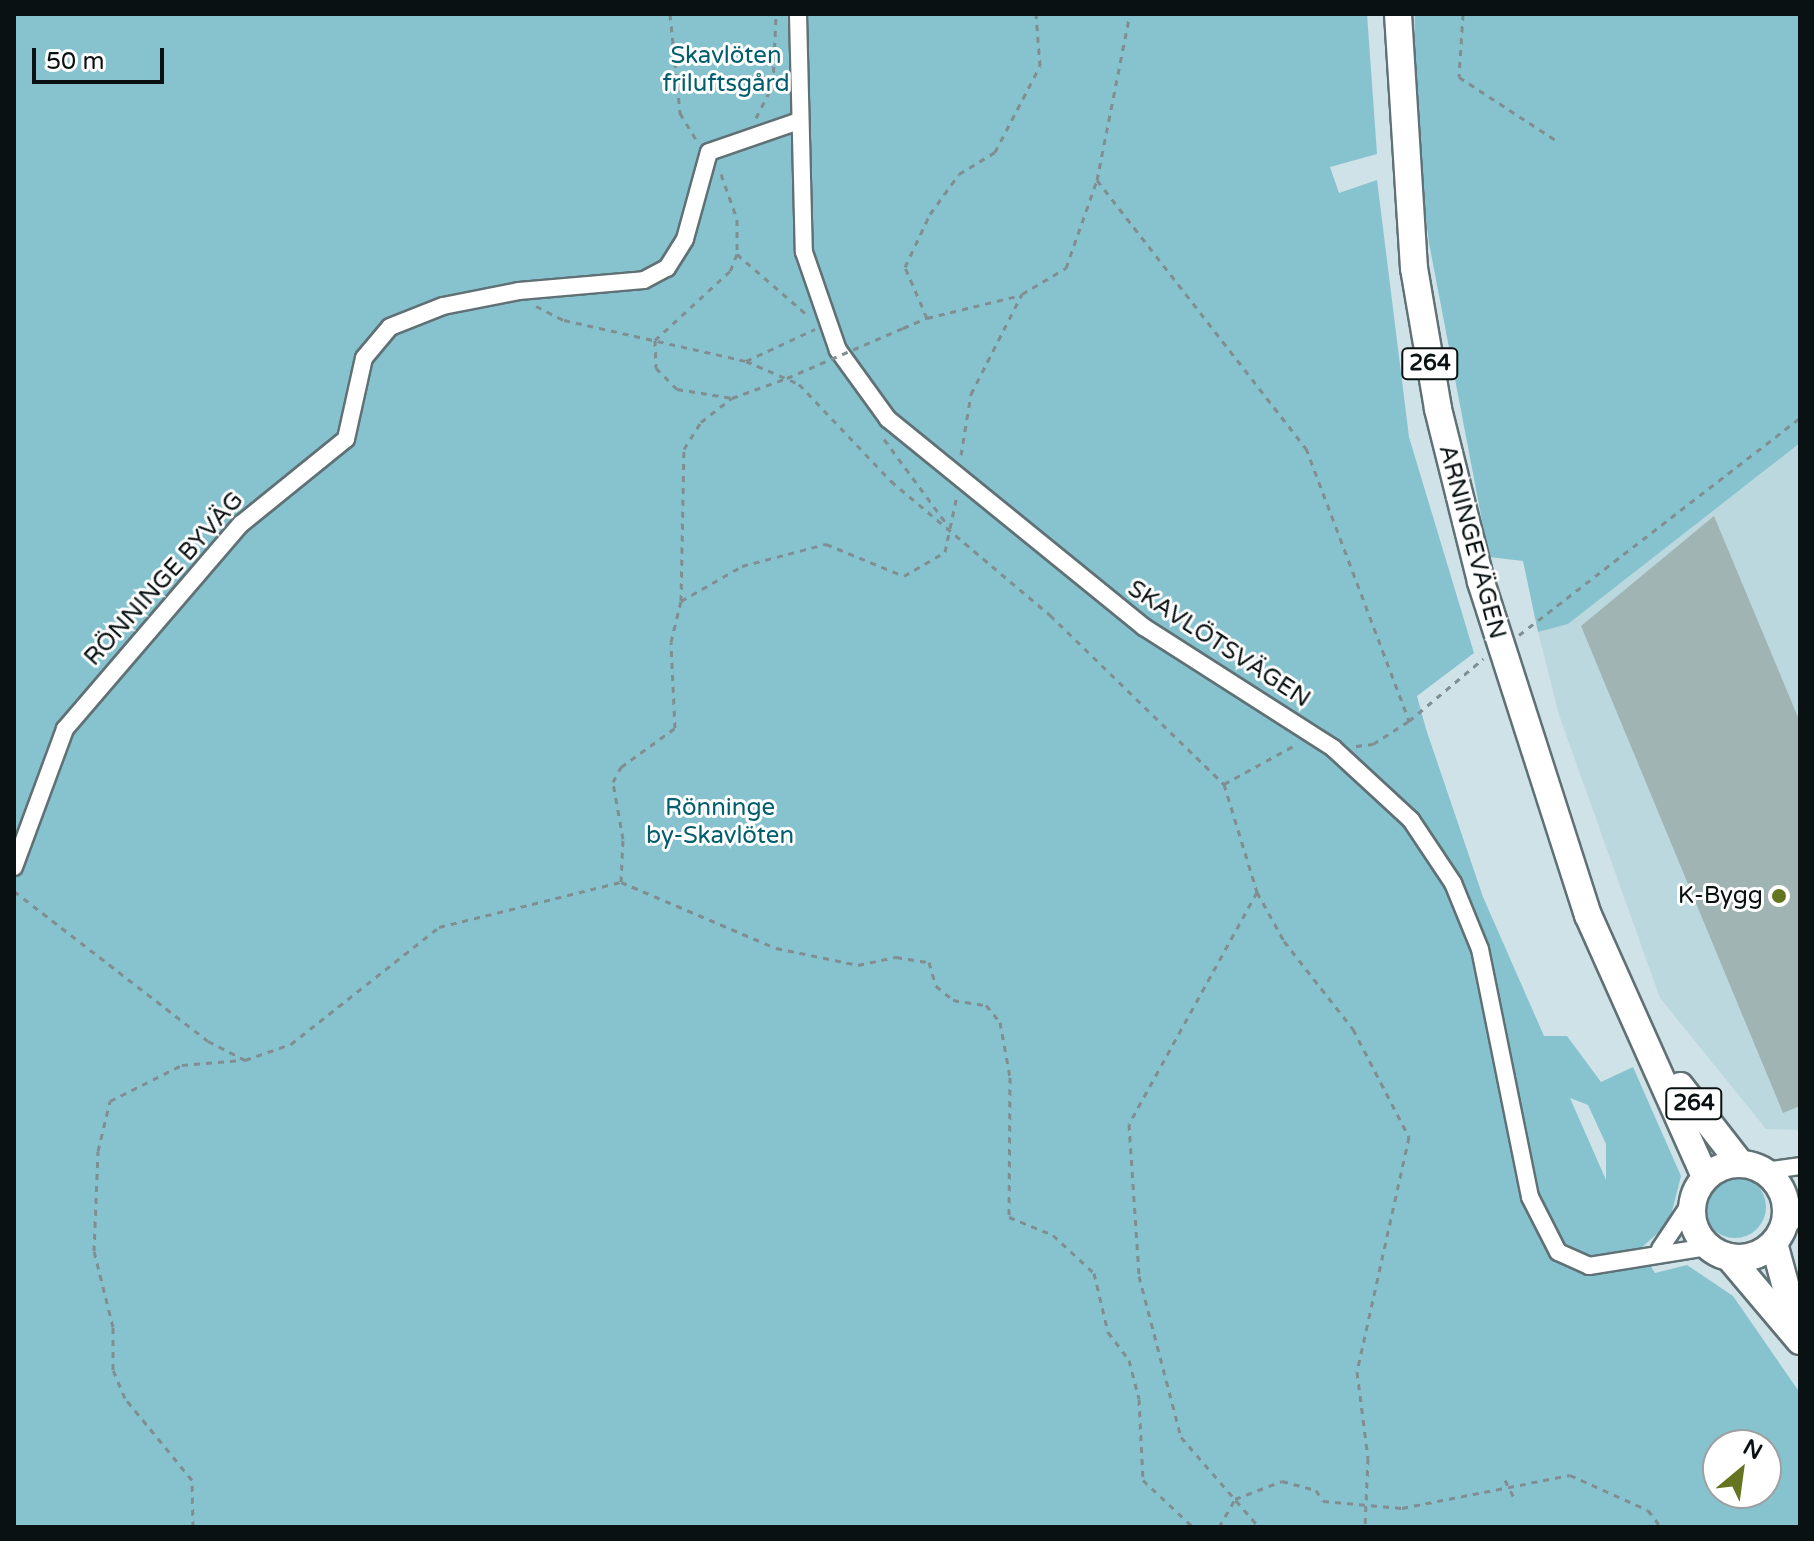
<!DOCTYPE html>
<meta charset="utf-8">
<style>
body{margin:0}
#map{position:relative;width:1814px;height:1541px;overflow:hidden;background:#cfe2e7;font-family:"Varela Round",sans-serif}
div>[style]{position:absolute}
.built>*{inset:0;background:#bcd8df}
.green>*{inset:0;background:#87c2cf}
.round{border-radius:50%}
.building>*{inset:0;background:#a0b4b3}
.path>*{height:3px;margin-top:-1.5px;transform-origin:0;background:repeating-linear-gradient(90deg,#808e92 0 6px,transparent 0 12px)}
.roads{filter:drop-shadow(2px 0 #607175) drop-shadow(-2px 0 #607175) drop-shadow(0 2px #607175) drop-shadow(0 -2px #607175)}
.minor>*{height:16px;margin:-8px;padding:0 8px;transform-origin:8px;border-radius:8px;background:#fff}
.primary>*{height:26px;margin:-13px;padding:0 13px;transform-origin:13px;border-radius:13px;background:#fff}
.primary>.ring{margin:-13px;padding:0;box-sizing:content-box;background:none;border:26px solid #fff;border-radius:50%}
.path-bridge>*{height:3px;margin-top:-1.5px;transform-origin:0;background:repeating-linear-gradient(90deg,#808e92 0 6px,transparent 0 12px)}
.dots>*{width:22px;height:22px;translate:-50% -50%;box-sizing:border-box;border:4px solid #fff;border-radius:50%}
span{translate:-50% -50%;white-space:nowrap;text-align:center;line-height:1.15;-webkit-text-stroke:6px #fff;paint-order:stroke}
.shield-label span{padding:2px 6px;background:#fff;border:2px solid;border-radius:6px;-webkit-text-stroke-width:0}
.shield-label{font-size:22px;color:#0a1112;font-weight:700}
.park-label{font-size:24px;color:#005e6d}
.street-label{font-size:24px;color:#0a1112}
.poi-label{font-size:24px;color:#0a1112}
.right{translate:-100% -50%;text-align:right}
.frame{position:absolute;inset:0;border:16px solid #0a1112;pointer-events:none}
.north{position:absolute;left:1702px;top:1429px;width:80px;height:80px;box-sizing:border-box;background:#fff;border:2px solid #9da0a0;border-radius:50%;rotate:29deg;font-size:22px;font-weight:700;line-height:32px;text-align:center;color:#0a1112}
.north::after{content:'';display:block;margin:auto;width:28px;height:36px;background:#657421;clip-path:polygon(50% 0,100% 100%,50% 72%,0 100%)}
.scale{position:absolute;left:32px;top:48px;width:132px;height:36px;box-sizing:border-box;border:4px solid #0a1112;border-top:0;padding-left:10px;font-size:24px;line-height:28px;white-space:nowrap;color:#0a1112;-webkit-text-stroke:6px #fff;paint-order:stroke}
</style>
<div id="map">
<div class="built">
<i style="clip-path:polygon(1800px 443px,1800px 1130px,1766px 1129px,1660px 998px,1559px 715px,1538px 632px,1568px 624px)"></i>
</div>
<div class="green">
<i style="clip-path:polygon(evenodd,14px 14px,1367px 14px,1377px 154px,1330px 167px,1339px 193px,1377px 180px,1409px 437px,1474px 653px,1417px 696px,1426px 729px,1483px 897px,1544px 1036px,1567px 1036px,1601px 1082px,1633px 1067px,1681px 1176px,1669px 1223px,1640px 1249px,1655px 1273px,1687px 1265px,1733px 1296px,1800px 1393px,1800px 1527px,14px 1527px,14px 14px,1570px 1098px,1588px 1105px,1606px 1144px,1606px 1180px,1570px 1098px,14px 14px,1718px 1445px,1766px 1445px,1766px 1493px,1718px 1493px,1718px 1445px)"></i>
<i style="clip-path:polygon(1415px 14px,1800px 14px,1800px 443px,1568px 624px,1538px 632px,1523px 561px,1489px 557px,1429px 243px,1412px 103px)"></i>
<i class="round" style="left:1704px;top:1176px;width:62px;height:62px"></i>
</div>
<div class="building">
<i style="clip-path:polygon(1714px 516px,1800px 722px,1800px 1106px,1783px 1113px,1581px 626px)"></i>
</div>
<div class="path">
<i style="left:670px;top:14px;width:100px;rotate:84.2deg"></i>
<i style="left:680px;top:113px;width:31px;rotate:59deg"></i>
<i style="left:1463px;top:14px;width:63px;rotate:93.6deg"></i>
<i style="left:1459px;top:77px;width:117px;rotate:33.1deg"></i>
<i style="left:756px;top:118px;width:38px;rotate:-63deg"></i>
<i style="left:773px;top:84px;width:70px;rotate:-87.5deg"></i>
<i style="left:721px;top:174px;width:48px;rotate:70.4deg"></i>
<i style="left:737px;top:219px;width:35px;rotate:90deg"></i>
<i style="left:737px;top:254px;width:18px;rotate:112deg"></i>
<i style="left:730px;top:271px;width:102px;rotate:137.4deg"></i>
<i style="left:655px;top:340px;width:28px;rotate:88deg"></i>
<i style="left:656px;top:368px;width:30px;rotate:45deg"></i>
<i style="left:677px;top:389px;width:56px;rotate:9.3deg"></i>
<i style="left:732px;top:398px;width:59px;rotate:-20deg"></i>
<i style="left:1097px;top:180px;width:340px;rotate:52.1deg"></i>
<i style="left:1306px;top:448px;width:292px;rotate:69.3deg"></i>
<i style="left:737px;top:254px;width:91px;rotate:41deg"></i>
<i style="left:536px;top:306px;width:31px;rotate:27deg"></i>
<i style="left:564px;top:320px;width:187px;rotate:12.7deg"></i>
<i style="left:746px;top:361px;width:58px;rotate:23.5deg"></i>
<i style="left:799px;top:384px;width:134px;rotate:46.5deg"></i>
<i style="left:891px;top:481px;width:208px;rotate:40.1deg"></i>
<i style="left:1050px;top:615px;width:243px;rotate:44.2deg"></i>
<i style="left:1224px;top:784px;width:83px;rotate:-28.7deg"></i>
<i style="left:927px;top:318px;width:97px;rotate:-13.7deg"></i>
<i style="left:903px;top:328px;width:26px;rotate:-23deg"></i>
<i style="left:927px;top:318px;width:56px;rotate:-113.3deg"></i>
<i style="left:905px;top:267px;width:59px;rotate:-64.7deg"></i>
<i style="left:930px;top:214px;width:49px;rotate:-54.1deg"></i>
<i style="left:959px;top:174px;width:42px;rotate:-31.4deg"></i>
<i style="left:995px;top:152px;width:97px;rotate:-62.4deg"></i>
<i style="left:1040px;top:66px;width:52px;rotate:-94.4deg"></i>
<i style="left:746px;top:361px;width:76px;rotate:-24.9deg"></i>
<i style="left:884px;top:439px;width:104px;rotate:53.6deg"></i>
<i style="left:961px;top:455px;width:62px;rotate:-80.7deg"></i>
<i style="left:971px;top:394px;width:112px;rotate:-63deg"></i>
<i style="left:1022px;top:294px;width:51px;rotate:-30.6deg"></i>
<i style="left:1066px;top:268px;width:93px;rotate:-70.6deg"></i>
<i style="left:1097px;top:180px;width:169px;rotate:-78.8deg"></i>
<i style="left:681px;top:601px;width:152px;rotate:-88.9deg"></i>
<i style="left:684px;top:449px;width:32px;rotate:-58deg"></i>
<i style="left:701px;top:422px;width:39px;rotate:-38deg"></i>
<i style="left:1519px;top:635px;width:355px;rotate:-37.7deg"></i>
<i style="left:1356px;top:746px;width:17px;rotate:-7deg"></i>
<i style="left:1373px;top:744px;width:43px;rotate:-32.6deg"></i>
<i style="left:1409px;top:721px;width:97px;rotate:-40deg"></i>
<i style="left:1224px;top:784px;width:113px;rotate:73deg"></i>
<i style="left:1257px;top:892px;width:56px;rotate:61.1deg"></i>
<i style="left:1284px;top:941px;width:112px;rotate:51.9deg"></i>
<i style="left:1353px;top:1029px;width:122px;rotate:62.6deg"></i>
<i style="left:1409px;top:1137px;width:241px;rotate:102.5deg"></i>
<i style="left:1357px;top:1372px;width:87px;rotate:82.7deg"></i>
<i style="left:1368px;top:1458px;width:69px;rotate:92.5deg"></i>
<i style="left:621px;top:882px;width:168px;rotate:23.1deg"></i>
<i style="left:776px;top:948px;width:84px;rotate:11.7deg"></i>
<i style="left:858px;top:965px;width:39px;rotate:-12deg"></i>
<i style="left:896px;top:957px;width:33px;rotate:9deg"></i>
<i style="left:929px;top:962px;width:25px;rotate:74deg"></i>
<i style="left:936px;top:986px;width:22px;rotate:39deg"></i>
<i style="left:953px;top:1000px;width:33px;rotate:9deg"></i>
<i style="left:986px;top:1005px;width:22px;rotate:51deg"></i>
<i style="left:1000px;top:1022px;width:56px;rotate:79.7deg"></i>
<i style="left:1010px;top:1077px;width:140px;rotate:90.4deg"></i>
<i style="left:1009px;top:1217px;width:48px;rotate:22.2deg"></i>
<i style="left:1053px;top:1235px;width:56px;rotate:42.8deg"></i>
<i style="left:1094px;top:1273px;width:61px;rotate:76.7deg"></i>
<i style="left:1108px;top:1332px;width:35px;rotate:53deg"></i>
<i style="left:1129px;top:1360px;width:40px;rotate:75.6deg"></i>
<i style="left:1139px;top:1399px;width:81px;rotate:87.2deg"></i>
<i style="left:1143px;top:1480px;width:69px;rotate:43.2deg"></i>
<i style="left:14px;top:891px;width:245px;rotate:37.7deg"></i>
<i style="left:208px;top:1041px;width:42px;rotate:27.2deg"></i>
<i style="left:245px;top:1060px;width:49px;rotate:-19.2deg"></i>
<i style="left:291px;top:1044px;width:189px;rotate:-38.3deg"></i>
<i style="left:439px;top:927px;width:187px;rotate:-13.9deg"></i>
<i style="left:621px;top:882px;width:43px;rotate:-87.3deg"></i>
<i style="left:623px;top:839px;width:58px;rotate:-100deg"></i>
<i style="left:613px;top:782px;width:17px;rotate:-62deg"></i>
<i style="left:621px;top:767px;width:67px;rotate:-35.8deg"></i>
<i style="left:675px;top:728px;width:86px;rotate:-92.7deg"></i>
<i style="left:671px;top:642px;width:42px;rotate:-76.3deg"></i>
<i style="left:681px;top:601px;width:70px;rotate:-29.8deg"></i>
<i style="left:742px;top:566px;width:87px;rotate:-14.7deg"></i>
<i style="left:826px;top:544px;width:84px;rotate:22.3deg"></i>
<i style="left:904px;top:576px;width:48px;rotate:-30.3deg"></i>
<i style="left:945px;top:552px;width:58px;rotate:-78.1deg"></i>
<i style="left:1257px;top:892px;width:265px;rotate:118.9deg"></i>
<i style="left:1129px;top:1124px;width:152px;rotate:86.2deg"></i>
<i style="left:1139px;top:1276px;width:166px;rotate:75.4deg"></i>
<i style="left:1181px;top:1437px;width:119px;rotate:49.1deg"></i>
<i style="left:1505px;top:1480px;width:20px;rotate:63deg"></i>
<i style="left:193px;top:1527px;width:47px;rotate:-91.2deg"></i>
<i style="left:192px;top:1480px;width:106px;rotate:-129.3deg"></i>
<i style="left:125px;top:1398px;width:30px;rotate:-113deg"></i>
<i style="left:113px;top:1370px;width:43px;rotate:-90deg"></i>
<i style="left:113px;top:1327px;width:78px;rotate:-104deg"></i>
<i style="left:94px;top:1251px;width:100px;rotate:-87.7deg"></i>
<i style="left:98px;top:1151px;width:51px;rotate:-76.5deg"></i>
<i style="left:110px;top:1101px;width:80px;rotate:-26.6deg"></i>
<i style="left:182px;top:1065px;width:60px;rotate:-4.8deg"></i>
<i style="left:1219px;top:1527px;width:32px;rotate:-60deg"></i>
<i style="left:1235px;top:1499px;width:50px;rotate:-21deg"></i>
<i style="left:1282px;top:1481px;width:35px;rotate:15deg"></i>
<i style="left:1316px;top:1490px;width:13px;rotate:58deg"></i>
<i style="left:1323px;top:1501px;width:79px;rotate:5.1deg"></i>
<i style="left:1402px;top:1508px;width:171px;rotate:-11.1deg"></i>
<i style="left:1570px;top:1475px;width:85px;rotate:24.2deg"></i>
<i style="left:1648px;top:1510px;width:21px;rotate:53deg"></i>
</div>
<div class="roads">
<div class="minor">
<i style="left:798px;top:14px;width:238px;rotate:88.6deg"></i>
<i style="left:804px;top:252px;width:104px;rotate:70.9deg"></i>
<i style="left:838px;top:350px;width:85px;rotate:54.1deg"></i>
<i style="left:888px;top:419px;width:330px;rotate:39.1deg"></i>
<i style="left:1144px;top:627px;width:224px;rotate:32.6deg"></i>
<i style="left:1333px;top:748px;width:106px;rotate:42.7deg"></i>
<i style="left:1411px;top:820px;width:76px;rotate:56.3deg"></i>
<i style="left:1453px;top:883px;width:71px;rotate:67.8deg"></i>
<i style="left:1480px;top:949px;width:253px;rotate:78.6deg"></i>
<i style="left:1530px;top:1197px;width:62px;rotate:63deg"></i>
<i style="left:1558px;top:1252px;width:34px;rotate:24deg"></i>
<i style="left:1589px;top:1266px;width:121px;rotate:-9.1deg"></i>
<i style="left:14px;top:867px;width:147px;rotate:-69.7deg"></i>
<i style="left:65px;top:729px;width:270px;rotate:-49.4deg"></i>
<i style="left:241px;top:524px;width:135px;rotate:-39deg"></i>
<i style="left:346px;top:439px;width:83px;rotate:-77.5deg"></i>
<i style="left:364px;top:358px;width:40px;rotate:-50deg"></i>
<i style="left:390px;top:327px;width:57px;rotate:-21.6deg"></i>
<i style="left:443px;top:306px;width:77px;rotate:-11.2deg"></i>
<i style="left:519px;top:291px;width:125px;rotate:-5deg"></i>
<i style="left:644px;top:280px;width:26px;rotate:-28deg"></i>
<i style="left:667px;top:268px;width:34px;rotate:-58deg"></i>
<i style="left:685px;top:239px;width:90px;rotate:-74.6deg"></i>
<i style="left:709px;top:152px;width:92px;rotate:-19deg"></i>
<i style="left:1765px;top:1171px;width:35px;rotate:-8deg"></i>
<i style="left:1782px;top:1231px;width:24px;rotate:-42deg"></i>
<i style="left:1660px;top:1249px;width:58px;rotate:-56.3deg"></i>
</div>
<div class="primary">
<i style="left:1398px;top:14px;width:255px;rotate:86.4deg"></i>
<i style="left:1414px;top:268px;width:143px;rotate:80.3deg"></i>
<i style="left:1438px;top:409px;width:178px;rotate:76deg"></i>
<i style="left:1481px;top:582px;width:350px;rotate:72.2deg"></i>
<i style="left:1588px;top:915px;width:287px;rotate:65.9deg"></i>
<i style="left:1680px;top:1086px;width:98px;rotate:52.1deg"></i>
<i class="ring" style="left:1692px;top:1164px;width:68px;height:68px"></i>
<i style="left:1774px;top:1243px;width:92px;rotate:74.9deg"></i>
<i style="left:1729px;top:1257px;width:110px;rotate:49.8deg"></i>
</div>
</div>
<div class="path-bridge">
<i style="left:787px;top:378px;width:126px;rotate:-23.3deg"></i>
</div>
<div class="dots">
<i style="left:1779px;top:896px;background:#657421"></i>
</div>
<div class="shield-label">
<span style="left:1430px;top:364px">264</span>
<span style="left:1694px;top:1104px">264</span>
</div>
<div class="park-label">
<span style="left:726px;top:70px">Skavlöten<br>friluftsgård</span>
<span style="left:720px;top:822px">Rönninge<br>by-Skavlöten</span>
</div>
<div class="street-label">
<span style="left:1472px;top:542px;rotate:75deg">ARNINGEVÄGEN</span>
<span style="left:164px;top:579px;rotate:-48deg">RÖNNINGE BYVÄG</span>
<span style="left:1219px;top:644px;rotate:33deg">SKAVLÖTSVÄGEN</span>
</div>
<div class="poi-label">
<span class="right" style="left:1763px;top:896px">K-Bygg</span>
</div>
<div class="frame"></div>
<div class="north">N</div>
<div class="scale">50 m</div>
</div>
